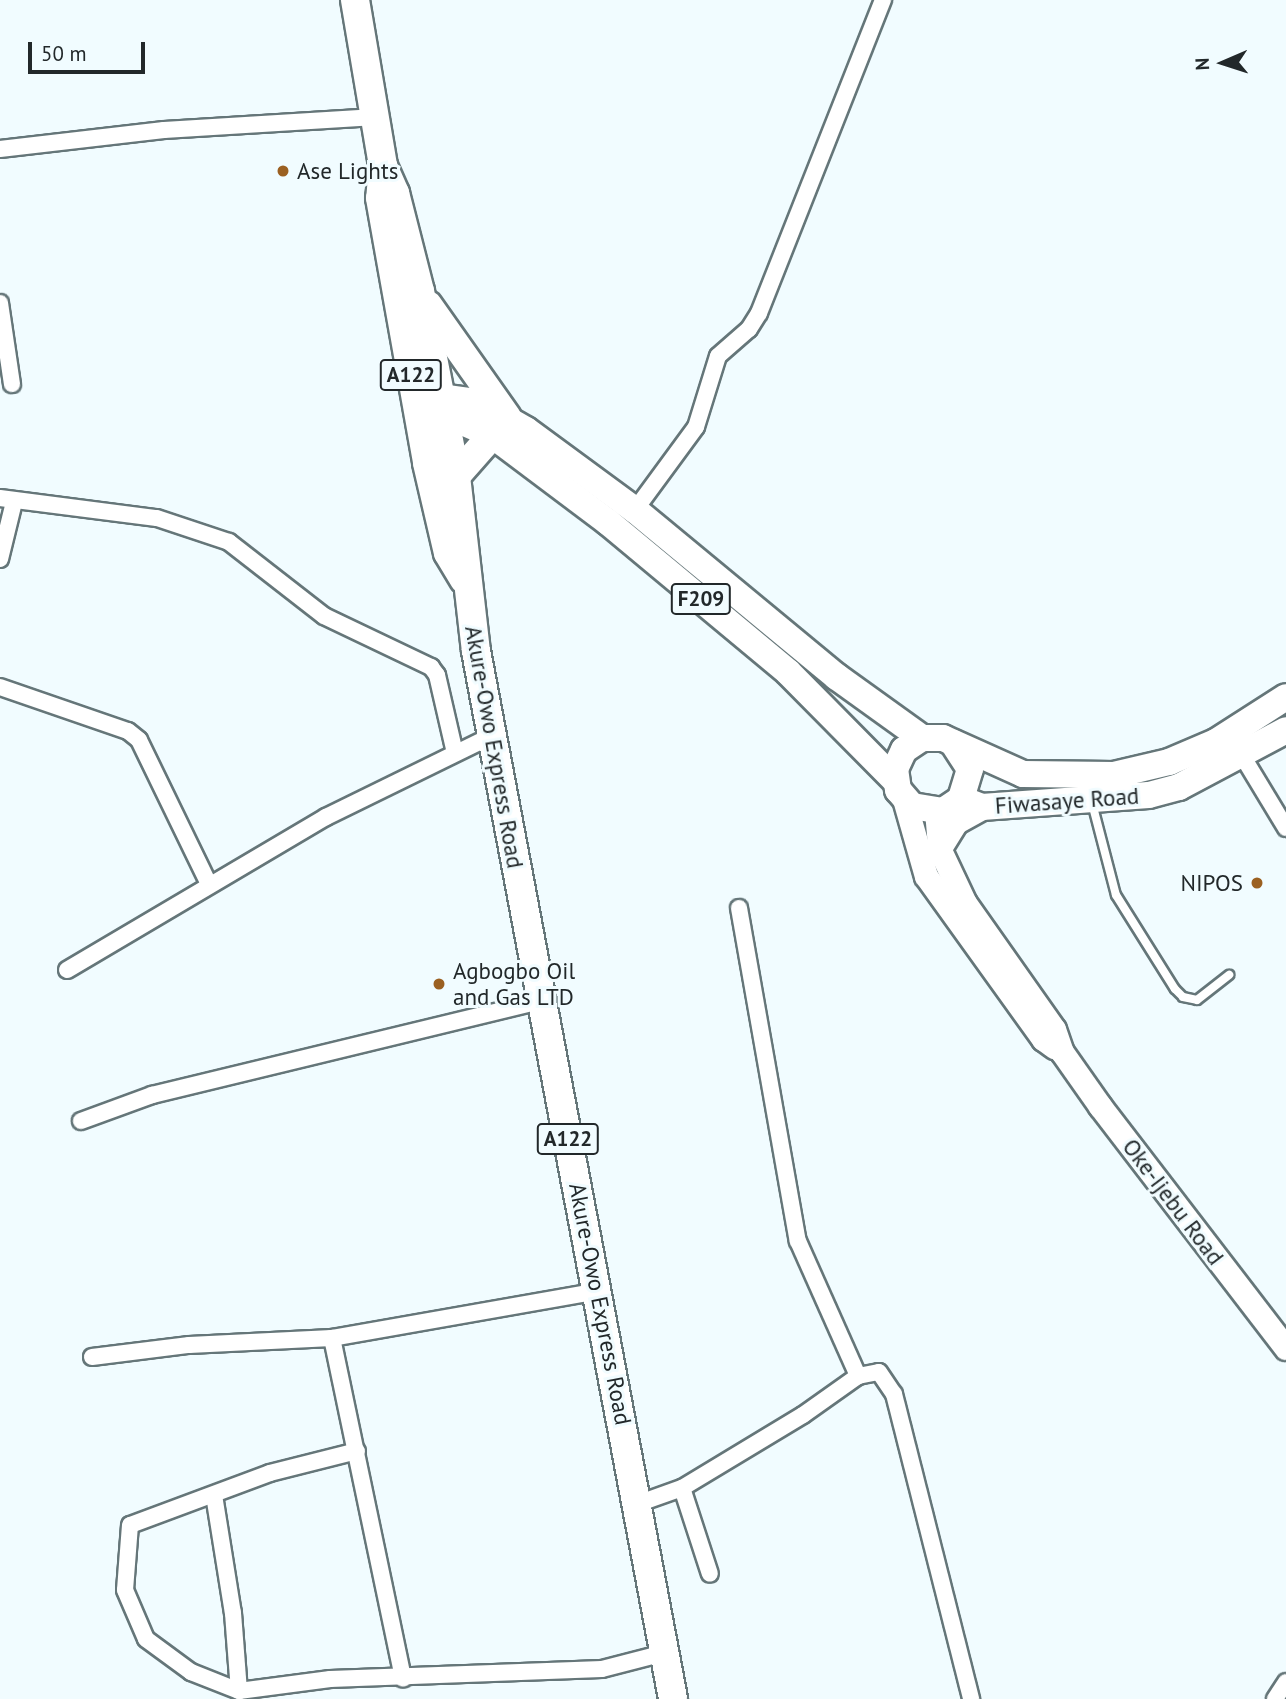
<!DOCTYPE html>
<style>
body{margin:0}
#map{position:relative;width:1286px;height:1699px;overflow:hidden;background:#f1fcff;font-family:"PT Sans",sans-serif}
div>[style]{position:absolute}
.roads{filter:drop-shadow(2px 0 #657679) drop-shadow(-2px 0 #657679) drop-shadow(0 2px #657679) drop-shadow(0 -2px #657679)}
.service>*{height:8px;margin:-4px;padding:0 4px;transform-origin:4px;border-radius:4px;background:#fff}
.minor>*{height:16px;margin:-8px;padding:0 8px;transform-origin:8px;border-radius:8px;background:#fff}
.secondary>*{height:23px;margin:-11.5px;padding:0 11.5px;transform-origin:11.5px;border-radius:11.5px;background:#fff}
.primary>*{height:26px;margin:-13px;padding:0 13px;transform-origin:13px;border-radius:13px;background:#fff}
.trunk>*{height:28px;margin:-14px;padding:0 14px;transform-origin:14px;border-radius:14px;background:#fff}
.dots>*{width:19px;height:19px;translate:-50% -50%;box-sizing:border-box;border:4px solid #f1fcff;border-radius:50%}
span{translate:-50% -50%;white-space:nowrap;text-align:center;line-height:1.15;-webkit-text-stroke:6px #f1fcff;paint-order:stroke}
.shield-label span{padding:2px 5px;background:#f1fcff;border:2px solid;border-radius:5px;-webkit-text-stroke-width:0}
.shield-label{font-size:21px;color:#22282a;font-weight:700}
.poi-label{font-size:23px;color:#22282a}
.left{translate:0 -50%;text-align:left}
.right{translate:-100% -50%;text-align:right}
.street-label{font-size:23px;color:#22282a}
.north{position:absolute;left:1188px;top:28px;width:70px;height:70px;-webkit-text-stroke:5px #f1fcff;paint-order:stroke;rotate:267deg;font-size:19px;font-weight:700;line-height:28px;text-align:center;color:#22282a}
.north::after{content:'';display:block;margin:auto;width:24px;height:32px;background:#22282a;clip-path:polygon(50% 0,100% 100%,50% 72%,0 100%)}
.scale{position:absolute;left:28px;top:42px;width:117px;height:32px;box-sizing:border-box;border:4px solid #22282a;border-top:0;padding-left:9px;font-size:21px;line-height:24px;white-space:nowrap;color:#22282a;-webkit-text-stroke:5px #f1fcff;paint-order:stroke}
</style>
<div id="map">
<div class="roads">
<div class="service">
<i style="left:1092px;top:803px;width:95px;rotate:75.4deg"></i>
<i style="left:1116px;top:895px;width:111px;rotate:57.9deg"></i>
<i style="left:1175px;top:989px;width:11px;rotate:45deg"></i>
<i style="left:1183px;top:997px;width:14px;rotate:12deg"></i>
<i style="left:1197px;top:1000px;width:41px;rotate:-38deg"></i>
</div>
<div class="minor">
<i style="left:0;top:149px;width:165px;rotate:-6.6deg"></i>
<i style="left:164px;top:130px;width:212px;rotate:-3.5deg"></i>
<i style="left:0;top:303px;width:82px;rotate:81.6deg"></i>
<i style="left:0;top:498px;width:158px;rotate:7.3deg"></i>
<i style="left:157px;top:518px;width:76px;rotate:18.4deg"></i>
<i style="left:229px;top:542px;width:120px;rotate:37.9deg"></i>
<i style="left:324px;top:616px;width:119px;rotate:25.5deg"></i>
<i style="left:431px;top:667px;width:10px;rotate:53deg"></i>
<i style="left:437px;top:675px;width:80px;rotate:77deg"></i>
<i style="left:635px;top:510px;width:103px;rotate:-53.7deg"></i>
<i style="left:696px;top:427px;width:74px;rotate:-72.8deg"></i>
<i style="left:718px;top:356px;width:41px;rotate:-41.1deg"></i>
<i style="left:749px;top:329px;width:19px;rotate:-58deg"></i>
<i style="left:759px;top:313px;width:337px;rotate:-68.4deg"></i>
<i style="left:0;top:559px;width:59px;rotate:-76.2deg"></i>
<i style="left:0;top:687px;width:135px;rotate:19deg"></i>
<i style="left:128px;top:731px;width:14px;rotate:39deg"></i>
<i style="left:139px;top:740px;width:160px;rotate:64.1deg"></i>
<i style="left:1243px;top:757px;width:83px;rotate:58.8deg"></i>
<i style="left:739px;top:908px;width:338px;rotate:80deg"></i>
<i style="left:798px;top:1241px;width:148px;rotate:66deg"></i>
<i style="left:67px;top:970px;width:301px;rotate:-30.6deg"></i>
<i style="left:326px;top:817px;width:184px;rotate:-26.1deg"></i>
<i style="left:81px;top:1121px;width:76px;rotate:-20.1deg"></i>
<i style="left:152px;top:1095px;width:400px;rotate:-13.6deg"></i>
<i style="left:332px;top:1338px;width:348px;rotate:78.2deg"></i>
<i style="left:92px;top:1357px;width:98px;rotate:-7.1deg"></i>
<i style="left:189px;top:1345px;width:143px;rotate:-2.8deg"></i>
<i style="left:332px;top:1338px;width:271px;rotate:-10deg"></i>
<i style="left:357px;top:1451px;width:90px;rotate:165.8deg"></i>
<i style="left:270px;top:1473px;width:149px;rotate:159.6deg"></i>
<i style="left:130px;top:1525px;width:65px;rotate:94.4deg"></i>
<i style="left:125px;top:1590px;width:53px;rotate:66.8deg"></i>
<i style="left:146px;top:1639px;width:56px;rotate:36.3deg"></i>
<i style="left:191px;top:1672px;width:52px;rotate:21.6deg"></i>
<i style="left:239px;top:1691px;width:92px;rotate:-7.5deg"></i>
<i style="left:330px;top:1679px;width:272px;rotate:-2.1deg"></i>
<i style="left:602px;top:1669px;width:64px;rotate:-14.5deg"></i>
<i style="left:682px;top:1488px;width:90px;rotate:72deg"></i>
<i style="left:214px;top:1495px;width:120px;rotate:80.9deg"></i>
<i style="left:233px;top:1613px;width:78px;rotate:85.6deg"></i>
<i style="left:637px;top:1504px;width:48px;rotate:-19.6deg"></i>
<i style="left:682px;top:1488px;width:141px;rotate:-31.1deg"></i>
<i style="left:803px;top:1415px;width:67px;rotate:-35.3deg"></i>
<i style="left:858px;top:1376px;width:21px;rotate:-11deg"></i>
<i style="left:879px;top:1372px;width:27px;rotate:56deg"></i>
<i style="left:894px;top:1394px;width:315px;rotate:75.8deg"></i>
<i style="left:1275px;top:1699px;width:20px;rotate:-57deg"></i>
</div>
<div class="secondary">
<i style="left:904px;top:799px;width:80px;rotate:74.1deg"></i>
<i style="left:926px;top:876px;width:201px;rotate:54.3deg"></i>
<i style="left:1043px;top:1039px;width:14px;rotate:36deg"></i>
<i style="left:936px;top:811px;width:37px;rotate:85deg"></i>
<i style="left:939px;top:848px;width:61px;rotate:64.7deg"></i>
<i style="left:965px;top:903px;width:154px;rotate:54.8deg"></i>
<i style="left:1054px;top:1029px;width:24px;rotate:71deg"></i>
<i style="left:1062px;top:1052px;width:66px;rotate:54.9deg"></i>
<i style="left:1100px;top:1106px;width:305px;rotate:52.5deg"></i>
</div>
<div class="primary">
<i style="left:420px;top:394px;width:58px;rotate:8deg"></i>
<i style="left:477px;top:402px;width:56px;rotate:29.7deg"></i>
<i style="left:526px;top:430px;width:135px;rotate:36.3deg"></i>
<i style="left:635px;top:510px;width:262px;rotate:39.6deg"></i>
<i style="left:837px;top:677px;width:105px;rotate:35.7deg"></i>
<i style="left:424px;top:414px;width:18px;rotate:-3deg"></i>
<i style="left:442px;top:413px;width:55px;rotate:23.7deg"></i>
<i style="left:492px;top:435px;width:145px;rotate:36.9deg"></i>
<i style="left:608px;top:522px;width:234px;rotate:39.8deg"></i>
<i style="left:788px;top:672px;width:152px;rotate:45.3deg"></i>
<i style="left:953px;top:743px;width:31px;rotate:57deg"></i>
<i style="left:970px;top:769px;width:31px;rotate:107deg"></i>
<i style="left:961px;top:799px;width:22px;rotate:146deg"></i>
<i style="left:943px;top:811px;width:31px;rotate:-171deg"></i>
<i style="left:912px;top:806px;width:21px;rotate:-131deg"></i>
<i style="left:898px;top:790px;width:21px;rotate:-98deg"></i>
<i style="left:895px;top:769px;width:21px;rotate:-65deg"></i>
<i style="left:904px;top:750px;width:22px;rotate:-34deg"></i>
<i style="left:922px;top:738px;width:21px"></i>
<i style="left:943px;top:738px;width:88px;rotate:24.2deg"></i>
<i style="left:1023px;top:774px;width:91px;rotate:0.6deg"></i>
<i style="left:1114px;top:775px;width:57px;rotate:-13.3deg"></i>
<i style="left:1169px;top:762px;width:51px;rotate:-23.1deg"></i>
<i style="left:1216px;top:742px;width:83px;rotate:-32.7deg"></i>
<i style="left:961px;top:799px;width:22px;rotate:21deg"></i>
<i style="left:982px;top:807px;width:167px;rotate:-4.1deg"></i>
<i style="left:1149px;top:795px;width:31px;rotate:-15deg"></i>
<i style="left:1179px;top:787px;width:121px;rotate:-28deg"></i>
<i style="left:939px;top:848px;width:31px;rotate:-58deg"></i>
<i style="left:955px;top:822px;width:31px;rotate:-29deg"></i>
</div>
<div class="trunk">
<i style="left:355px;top:0;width:168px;rotate:80.4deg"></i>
<i style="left:383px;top:166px;width:32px;rotate:95deg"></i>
<i style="left:380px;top:198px;width:269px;rotate:79.9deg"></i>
<i style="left:427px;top:463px;width:92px;rotate:76.9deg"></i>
<i style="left:448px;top:553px;width:31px;rotate:59deg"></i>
<i style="left:383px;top:166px;width:30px;rotate:66deg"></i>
<i style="left:395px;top:193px;width:101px;rotate:75.7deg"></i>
<i style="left:420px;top:291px;width:188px;rotate:79deg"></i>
<i style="left:456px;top:476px;width:176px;rotate:83.5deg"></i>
<i style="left:476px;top:651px;width:1066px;rotate:79.35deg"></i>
<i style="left:428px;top:305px;width:137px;rotate:54.8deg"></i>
<i style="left:456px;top:476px;width:55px;rotate:-48.7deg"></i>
</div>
</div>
<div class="dots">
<i style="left:283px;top:171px;background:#9b6021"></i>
<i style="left:1257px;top:883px;background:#9b6021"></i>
<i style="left:439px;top:984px;background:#9b6021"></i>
</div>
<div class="shield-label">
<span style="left:411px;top:375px">A122</span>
<span style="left:701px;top:599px">F209</span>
<span style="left:568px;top:1139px">A122</span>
</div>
<div class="poi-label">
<span class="left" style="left:297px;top:171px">Ase Lights</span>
<span class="right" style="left:1243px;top:883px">NIPOS</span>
<span class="left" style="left:453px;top:984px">Agbogbo Oil<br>and Gas LTD</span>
</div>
<div class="street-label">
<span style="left:494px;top:747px;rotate:80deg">Akure-Owo Express Road</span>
<span style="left:1067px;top:801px;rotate:-4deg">Fiwasaye Road</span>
<span style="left:1173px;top:1202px;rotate:53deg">Oke-Ijebu Road</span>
<span style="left:600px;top:1304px;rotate:79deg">Akure-Owo Express Road</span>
</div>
<div class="north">N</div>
<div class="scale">50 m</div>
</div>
